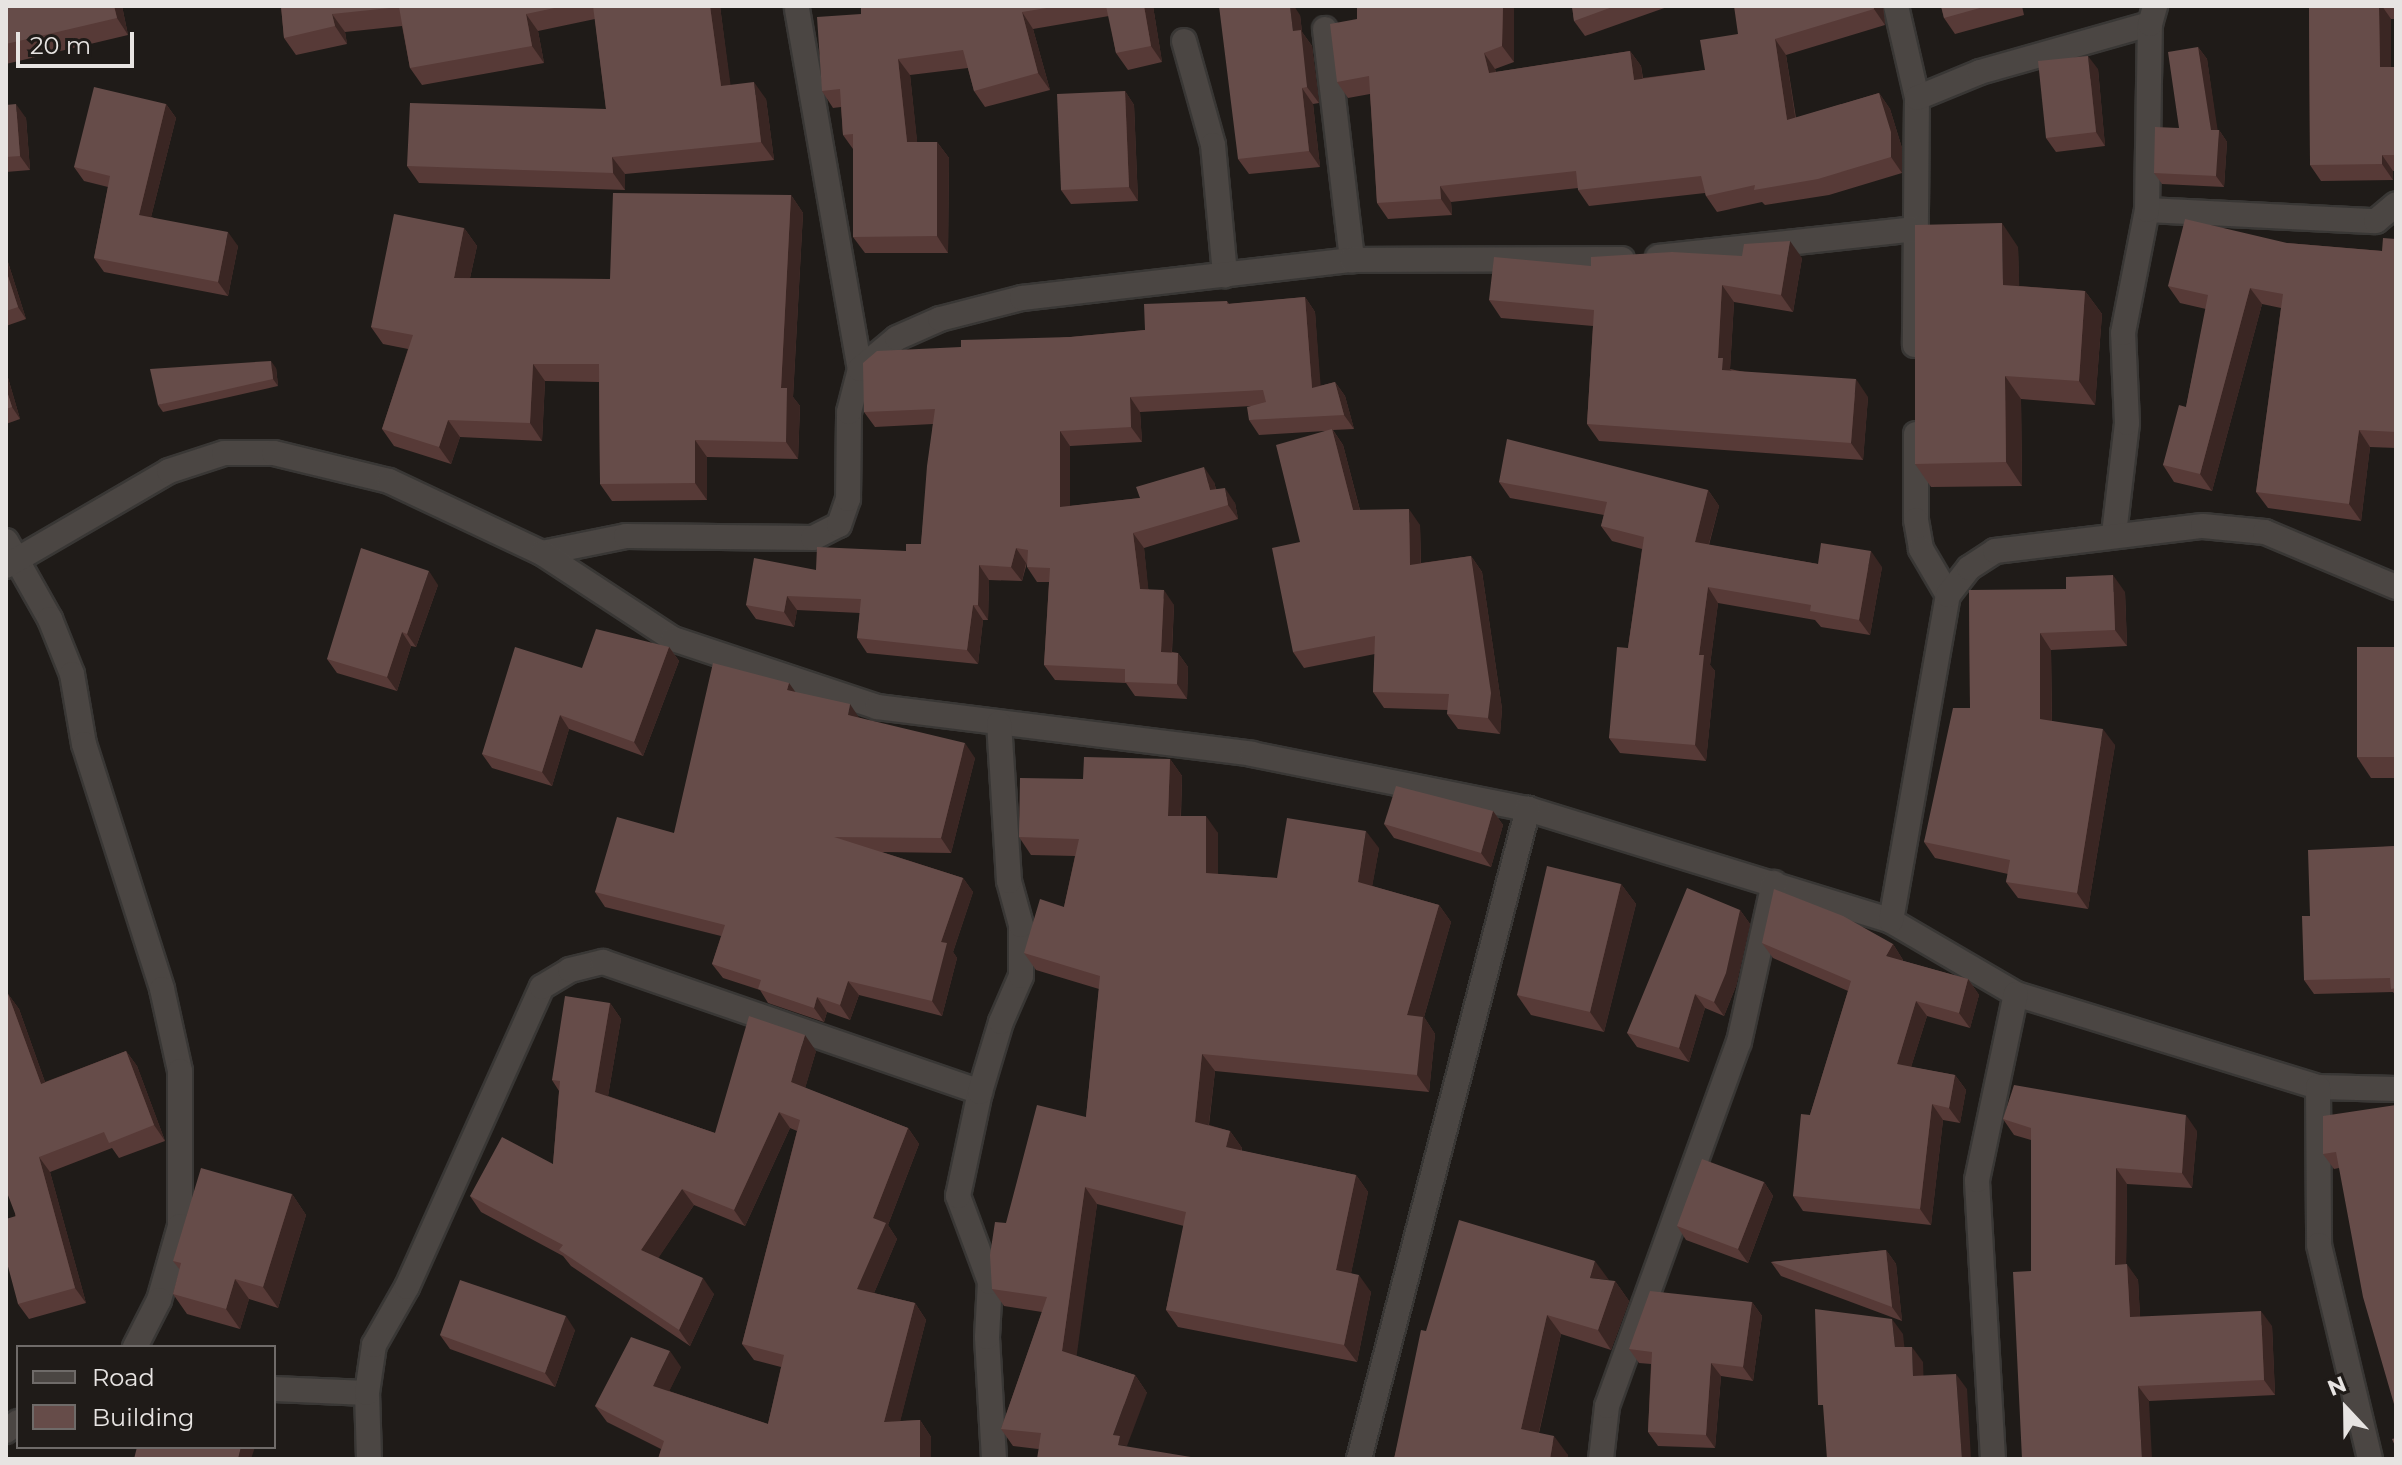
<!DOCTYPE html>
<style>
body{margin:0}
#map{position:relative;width:2402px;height:1465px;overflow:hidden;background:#1f1b18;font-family:Montserrat,sans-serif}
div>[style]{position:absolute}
.roads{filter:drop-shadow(2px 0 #393735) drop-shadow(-2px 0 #393735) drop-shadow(0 2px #393735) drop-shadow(0 -2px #393735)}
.street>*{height:24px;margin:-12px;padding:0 12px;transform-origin:12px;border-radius:12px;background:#4b4643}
.wall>*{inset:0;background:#573a37}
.shaded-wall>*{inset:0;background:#3a2623}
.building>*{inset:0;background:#664c49}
span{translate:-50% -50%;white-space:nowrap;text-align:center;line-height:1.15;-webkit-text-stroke:6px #1f1b18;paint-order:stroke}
.frame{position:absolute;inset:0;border:8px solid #e7e4e2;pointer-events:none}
.legend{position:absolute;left:16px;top:1345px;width:260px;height:104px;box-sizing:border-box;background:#1f1b18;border:2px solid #6f6b69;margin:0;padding:10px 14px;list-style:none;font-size:24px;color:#e7e4e2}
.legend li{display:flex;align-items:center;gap:16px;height:40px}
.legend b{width:40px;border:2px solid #6f6b69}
.north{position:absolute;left:2306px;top:1369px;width:80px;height:80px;-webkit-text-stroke:6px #1f1b18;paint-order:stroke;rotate:338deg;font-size:22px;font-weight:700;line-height:32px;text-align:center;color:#e7e4e2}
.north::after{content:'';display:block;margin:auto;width:28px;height:36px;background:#e7e4e2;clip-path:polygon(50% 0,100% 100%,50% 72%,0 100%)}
.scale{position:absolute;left:16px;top:32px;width:118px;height:36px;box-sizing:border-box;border:4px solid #e7e4e2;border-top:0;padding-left:10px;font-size:24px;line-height:28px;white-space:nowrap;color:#e7e4e2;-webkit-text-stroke:6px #1f1b18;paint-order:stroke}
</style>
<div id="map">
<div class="roads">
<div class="street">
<i style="left:1896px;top:6px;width:94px;rotate:77.1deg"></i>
<i style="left:1917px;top:98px;width:247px;rotate:90.5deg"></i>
<i style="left:797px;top:9px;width:365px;rotate:80.1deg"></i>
<i style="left:1325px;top:29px;width:233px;rotate:83.3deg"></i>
<i style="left:1184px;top:41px;width:108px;rotate:74.4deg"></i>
<i style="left:1213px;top:145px;width:131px;rotate:84.7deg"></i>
<i style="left:1917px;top:98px;width:68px;rotate:-22.4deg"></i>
<i style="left:1980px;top:72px;width:177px;rotate:-15.8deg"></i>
<i style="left:2147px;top:210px;width:229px;rotate:2.8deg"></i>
<i style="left:2376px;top:221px;width:26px;rotate:-40deg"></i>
<i style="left:1658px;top:257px;width:259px;rotate:-6.2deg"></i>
<i style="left:1916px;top:434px;width:86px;rotate:90deg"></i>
<i style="left:1916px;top:520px;width:29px;rotate:80deg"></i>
<i style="left:1921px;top:549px;width:53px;rotate:59.6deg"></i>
<i style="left:2114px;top:534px;width:112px;rotate:-83.3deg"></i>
<i style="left:2127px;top:423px;width:90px;rotate:-92.5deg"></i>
<i style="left:2123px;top:333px;width:125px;rotate:-79deg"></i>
<i style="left:2147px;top:210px;width:186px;rotate:-89.1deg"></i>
<i style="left:2150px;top:24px;width:19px;rotate:-74deg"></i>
<i style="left:6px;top:541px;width:90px;rotate:60.6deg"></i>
<i style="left:50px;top:619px;width:59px;rotate:68.2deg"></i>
<i style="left:72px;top:674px;width:71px;rotate:80.3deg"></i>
<i style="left:84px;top:744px;width:257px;rotate:72.3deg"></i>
<i style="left:162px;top:989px;width:84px;rotate:77.6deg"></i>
<i style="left:180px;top:1071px;width:155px;rotate:90deg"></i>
<i style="left:180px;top:1226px;width:77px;rotate:105.8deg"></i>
<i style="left:159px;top:1300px;width:53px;rotate:117.1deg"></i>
<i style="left:542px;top:553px;width:86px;rotate:-11.4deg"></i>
<i style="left:626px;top:536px;width:187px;rotate:0.6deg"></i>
<i style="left:813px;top:538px;width:29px;rotate:-27deg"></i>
<i style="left:839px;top:525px;width:28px;rotate:-71deg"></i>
<i style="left:848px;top:499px;width:87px;rotate:-89.3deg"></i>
<i style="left:849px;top:412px;width:44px;rotate:-75.7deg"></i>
<i style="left:860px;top:369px;width:48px;rotate:-40deg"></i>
<i style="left:897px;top:338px;width:47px;rotate:-23.8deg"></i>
<i style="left:940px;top:319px;width:85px;rotate:-14.4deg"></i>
<i style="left:1022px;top:298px;width:332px;rotate:-6.6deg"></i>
<i style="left:1352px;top:260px;width:270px;rotate:-0.2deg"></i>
<i style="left:6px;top:566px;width:189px;rotate:-30.2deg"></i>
<i style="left:169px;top:471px;width:58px;rotate:-18.1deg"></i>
<i style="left:224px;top:453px;width:50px"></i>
<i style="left:274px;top:453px;width:118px;rotate:13.7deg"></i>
<i style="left:389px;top:481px;width:169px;rotate:25.2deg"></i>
<i style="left:542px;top:553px;width:157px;rotate:33.3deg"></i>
<i style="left:673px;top:639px;width:215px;rotate:18.4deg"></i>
<i style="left:877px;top:707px;width:378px;rotate:7.1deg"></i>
<i style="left:1252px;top:754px;width:281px;rotate:11.3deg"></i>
<i style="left:1528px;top:809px;width:380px;rotate:17.1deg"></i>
<i style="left:1891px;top:921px;width:145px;rotate:30.3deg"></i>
<i style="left:2016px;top:994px;width:316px;rotate:17.1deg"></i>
<i style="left:2318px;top:1087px;width:78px;rotate:1.5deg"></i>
<i style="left:1891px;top:921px;width:331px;rotate:-80.1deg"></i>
<i style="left:1948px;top:595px;width:34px;rotate:-52deg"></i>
<i style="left:1969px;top:568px;width:31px;rotate:-33deg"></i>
<i style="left:1995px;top:551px;width:209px;rotate:-6.9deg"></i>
<i style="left:2203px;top:526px;width:62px;rotate:5.5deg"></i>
<i style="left:2265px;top:532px;width:142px;rotate:22.8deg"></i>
<i style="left:2318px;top:1087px;width:158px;rotate:89.6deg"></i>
<i style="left:2319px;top:1245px;width:220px;rotate:76.6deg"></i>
<i style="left:274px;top:1389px;width:93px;rotate:2.5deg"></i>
<i style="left:6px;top:1431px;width:15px;rotate:-37deg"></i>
<i style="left:369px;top:1459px;width:66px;rotate:-91.7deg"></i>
<i style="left:367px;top:1393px;width:49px;rotate:-81.7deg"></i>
<i style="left:374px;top:1345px;width:67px;rotate:-60.4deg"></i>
<i style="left:407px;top:1287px;width:329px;rotate:-65.8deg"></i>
<i style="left:542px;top:987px;width:33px;rotate:-31deg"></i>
<i style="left:570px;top:970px;width:34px;rotate:-14deg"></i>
<i style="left:603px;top:962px;width:399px;rotate:19deg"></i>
<i style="left:994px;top:1459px;width:122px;rotate:-93.3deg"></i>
<i style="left:987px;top:1337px;width:55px;rotate:-86.9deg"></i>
<i style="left:990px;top:1282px;width:92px;rotate:-110.4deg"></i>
<i style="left:958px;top:1196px;width:106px;rotate:-78.1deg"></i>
<i style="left:980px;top:1092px;width:73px;rotate:-73.3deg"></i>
<i style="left:1001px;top:1022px;width:50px;rotate:-66.5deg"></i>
<i style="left:1021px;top:976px;width:51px;rotate:-90deg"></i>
<i style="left:1021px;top:925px;width:46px;rotate:-105.3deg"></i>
<i style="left:1009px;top:881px;width:158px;rotate:-93.6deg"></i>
<i style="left:1359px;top:1459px;width:672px;rotate:-75.43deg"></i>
<i style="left:1601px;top:1459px;width:53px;rotate:-83.5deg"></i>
<i style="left:1607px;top:1406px;width:387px;rotate:-70.1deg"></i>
<i style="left:1739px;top:1042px;width:163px;rotate:-77.6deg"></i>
<i style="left:1993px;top:1459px;width:279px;rotate:-93.3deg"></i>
<i style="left:1977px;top:1180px;width:190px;rotate:-78.2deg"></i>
</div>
</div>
<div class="wall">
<i style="clip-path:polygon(6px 6px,122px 6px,128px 35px,6px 64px)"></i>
<i style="clip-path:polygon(281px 6px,720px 6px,730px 85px,766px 99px,774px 160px,625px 174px,625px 190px,419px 183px,407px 166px,606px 109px,595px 19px,538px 31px,544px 63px,422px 85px,410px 68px,402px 26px,345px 32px,347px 44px,296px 55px,284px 38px)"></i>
<i style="clip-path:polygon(861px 6px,1153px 6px,1162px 62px,1128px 70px,1116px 53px,1109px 16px,1033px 29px,1050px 90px,985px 107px,974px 91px,968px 68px,910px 75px,917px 142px,937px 142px,949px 158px,948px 253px,865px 253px,853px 237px,853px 149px,843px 135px,841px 107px,833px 108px,822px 91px,861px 14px)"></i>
<i style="clip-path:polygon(1514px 6px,1514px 62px,1495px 69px,1496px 72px,1630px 51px,1641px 66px,1643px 78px,1705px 70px,1738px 34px,1883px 6px,1885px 25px,1786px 55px,1796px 118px,1879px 93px,1890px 109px,1902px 148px,1902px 173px,1829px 195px,1765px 205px,1762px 202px,1717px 212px,1706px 196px,1705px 193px,1589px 206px,1578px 190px,1578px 188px,1451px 202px,1452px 215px,1388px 219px,1377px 203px,1370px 94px,1348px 98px,1337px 82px,1357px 19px)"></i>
<i style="clip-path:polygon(1572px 6px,1670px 6px,1585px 36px,1574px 21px)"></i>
<i style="clip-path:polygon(1941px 6px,2022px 6px,2024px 15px,1955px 34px,1944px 18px)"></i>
<i style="clip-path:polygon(2309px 6px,2396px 6px,2396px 19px,2391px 19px,2391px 67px,2396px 67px,2396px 171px,2393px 171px,2393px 180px,2321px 181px,2310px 165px)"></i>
<i style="clip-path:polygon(1300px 15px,1302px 32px,1312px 46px,1319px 103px,1313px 104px,1320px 167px,1249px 174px,1238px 159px)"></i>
<i style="clip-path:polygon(2198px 47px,2207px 59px,2217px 130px,2219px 130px,2227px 142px,2224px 187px,2162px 184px,2154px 173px,2179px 128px)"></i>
<i style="clip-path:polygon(2098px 69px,2105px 146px,2056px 152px,2046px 138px)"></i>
<i style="clip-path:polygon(1125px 91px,1134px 105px,1138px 201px,1071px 204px,1061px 190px)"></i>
<i style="clip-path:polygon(166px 104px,176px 118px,151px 217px,238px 246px,228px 296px,104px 272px,94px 258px,108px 187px,84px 181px,74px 167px)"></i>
<i style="clip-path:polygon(6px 105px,26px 118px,30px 170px,6px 172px)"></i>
<i style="clip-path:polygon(791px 195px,803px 213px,793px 397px,800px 406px,798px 459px,707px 457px,707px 500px,612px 501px,600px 484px,599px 382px,545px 381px,542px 441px,460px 437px,451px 464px,394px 446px,382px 429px,408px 349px,383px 344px,371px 327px,464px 228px,477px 246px,470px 278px,610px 279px)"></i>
<i style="clip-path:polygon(2396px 239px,2396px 448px,2370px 447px,2361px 521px,2268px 508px,2256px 492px,2281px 308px,2262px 304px,2212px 491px,2174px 482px,2163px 465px,2186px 407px,2206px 309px,2180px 303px,2168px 286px,2287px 243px,2382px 251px)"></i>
<i style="clip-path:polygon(2018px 247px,2019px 286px,2085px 291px,2102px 314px,2095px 405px,2021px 399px,2022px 486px,1931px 487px,1915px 464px)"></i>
<i style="clip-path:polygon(6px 256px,26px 319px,6px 326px)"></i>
<i style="clip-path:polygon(1802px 258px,1793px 312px,1734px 302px,1730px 369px,1868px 397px,1863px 460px,1599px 441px,1587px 424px,1593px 326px,1501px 318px,1489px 300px,1591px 266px)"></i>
<i style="clip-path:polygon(1305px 297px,1315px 312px,1320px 386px,1335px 382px,1345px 396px,1354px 429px,1333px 430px,1343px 445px,1360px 510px,1420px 525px,1421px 563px,1471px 556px,1482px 572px,1502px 709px,1500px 734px,1458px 729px,1447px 714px,1448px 710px,1384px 708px,1373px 692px,1375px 654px,1304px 668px,1293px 652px,1300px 542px,1325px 431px,1259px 435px,1249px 420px,1252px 406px,1140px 412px,1142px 442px,1070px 446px,1070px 506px,1140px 498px,1214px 482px,1216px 489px,1235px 503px,1238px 519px,1144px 548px,1148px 589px,1174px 605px,1172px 652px,1178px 653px,1188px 667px,1187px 699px,1135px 696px,1126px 683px,1055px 680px,1044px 665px,1049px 582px,1037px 582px,1027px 567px,1027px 563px,1022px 581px,989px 580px,988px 620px,983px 620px,978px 664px,867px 653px,857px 638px,860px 613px,797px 610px,794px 627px,756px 619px,746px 605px,816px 570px,906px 551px,921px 544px,933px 424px,875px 427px,864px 412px,961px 347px,1145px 330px,1227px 301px,1229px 304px)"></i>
<i style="clip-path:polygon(276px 368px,278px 386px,163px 412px,158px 405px)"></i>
<i style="clip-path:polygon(6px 371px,20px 419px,6px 424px)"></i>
<i style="clip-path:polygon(1499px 482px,1708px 490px,1719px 506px,1709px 545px,1818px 564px,1882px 567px,1870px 635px,1821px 627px,1815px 620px,1718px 603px,1710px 665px,1715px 671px,1706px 761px,1620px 753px,1609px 738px,1628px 648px,1642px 549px,1612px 541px,1601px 526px,1604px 515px,1510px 498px)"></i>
<i style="clip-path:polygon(438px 585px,416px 647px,411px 646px,397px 691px,337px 673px,327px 659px)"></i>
<i style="clip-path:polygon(1969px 590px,2125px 592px,2127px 646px,2051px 650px,2052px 721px,2115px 745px,2088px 909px,2018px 898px,2006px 882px,2008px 874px,1935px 858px,1924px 842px,1970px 708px)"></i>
<i style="clip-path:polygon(669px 647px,679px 661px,643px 756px,569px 729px,552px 786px,492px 768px,482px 754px,582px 668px)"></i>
<i style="clip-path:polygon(2396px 647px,2396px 778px,2371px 778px,2357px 757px)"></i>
<i style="clip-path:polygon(789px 683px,795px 692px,860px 718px,975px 758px,951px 853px,882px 852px,963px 878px,973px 892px,953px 952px,957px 958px,942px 1016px,859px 995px,850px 1020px,827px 1012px,824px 1022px,768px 1003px,760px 990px,723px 978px,712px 964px,721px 936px,605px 907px,595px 892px,674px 833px)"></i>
<i style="clip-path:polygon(1170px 759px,1182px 776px,1181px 816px,1218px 833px,1218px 874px,1277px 878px,1379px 848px,1372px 886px,1439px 905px,1451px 922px,1424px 1017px,1435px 1034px,1429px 1092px,1215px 1071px,1209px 1125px,1230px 1131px,1242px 1148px,1242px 1151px,1356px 1175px,1368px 1192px,1351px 1273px,1371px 1292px,1357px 1362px,1178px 1327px,1166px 1310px,1184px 1226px,1097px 1204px,1076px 1356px,1135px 1375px,1147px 1393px,1038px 1449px,1013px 1446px,1001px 1429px,1042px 1312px,1004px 1306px,992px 1289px,1006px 1223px,1086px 1117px,1099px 989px,1036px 970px,1024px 953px,1064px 907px,1075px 856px,1031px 855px,1019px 837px,1083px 779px)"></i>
<i style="clip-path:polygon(1493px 811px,1503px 825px,1491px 867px,1394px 838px,1384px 824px)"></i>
<i style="clip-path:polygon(2396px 846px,2396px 996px,2393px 992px,2314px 994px,2304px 980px,2310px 916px,2383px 847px)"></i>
<i style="clip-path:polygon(1621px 884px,1636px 904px,1604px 1032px,1531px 1015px,1517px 995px)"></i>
<i style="clip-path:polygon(1740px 910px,1750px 924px,1736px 986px,1724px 1016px,1705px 1008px,1689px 1062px,1637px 1047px,1627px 1033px)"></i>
<i style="clip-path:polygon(1762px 943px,1893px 944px,1903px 960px,1903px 961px,1968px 979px,1979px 995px,1970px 1028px,1927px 1016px,1911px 1067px,1955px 1075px,1966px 1090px,1960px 1123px,1943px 1120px,1931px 1225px,1803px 1211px,1793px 1196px,1810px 1115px,1848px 991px,1773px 958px)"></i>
<i style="clip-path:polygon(8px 994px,19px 1009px,45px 1082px,126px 1051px,137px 1066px,165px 1141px,119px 1158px,112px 1148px,50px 1172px,86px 1303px,29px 1319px,18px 1304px)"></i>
<i style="clip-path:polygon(610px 1003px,621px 1019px,608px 1096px,715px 1133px,816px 1051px,805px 1088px,908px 1128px,919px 1144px,888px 1225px,897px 1239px,874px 1293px,915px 1303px,926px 1320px,900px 1421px,920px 1420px,931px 1437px,931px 1459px,658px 1459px,661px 1449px,607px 1422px,595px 1406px,681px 1367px,669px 1391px,768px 1424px,781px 1367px,754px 1360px,742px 1344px,797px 1131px,790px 1128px,745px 1226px,694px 1205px,658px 1258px,714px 1294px,690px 1346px,571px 1266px,563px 1256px,481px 1212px,470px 1196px,553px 1164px,559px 1091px,552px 1080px)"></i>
<i style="clip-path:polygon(2396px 1105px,2339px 1168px,2334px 1169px,2323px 1154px)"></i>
<i style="clip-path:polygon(2003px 1119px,2197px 1131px,2192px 1188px,2127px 1184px,2126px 1264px,2138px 1280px,2140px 1317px,2272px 1326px,2275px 1395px,2149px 1401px,2031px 1271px,2031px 1140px,2014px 1135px)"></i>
<i style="clip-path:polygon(1764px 1182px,1773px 1196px,1748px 1263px,1686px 1240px,1677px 1226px)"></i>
<i style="clip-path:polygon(292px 1194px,306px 1215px,278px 1308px,249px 1299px,240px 1329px,187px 1314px,173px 1294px,180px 1270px,173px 1261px)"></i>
<i style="clip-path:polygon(1886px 1250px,1896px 1264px,1902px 1321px,1781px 1276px,1771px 1262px)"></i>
<i style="clip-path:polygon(1609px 1281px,1615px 1281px,1629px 1301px,1611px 1350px,1561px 1334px,1539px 1433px,1568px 1455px,1568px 1459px,1394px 1459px,1426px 1331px)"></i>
<i style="clip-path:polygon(1752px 1302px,1762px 1316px,1753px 1381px,1721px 1376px,1715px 1448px,1658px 1446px,1648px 1432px,1651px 1364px,1639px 1363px,1629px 1349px)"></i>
<i style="clip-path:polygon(575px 1330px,555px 1387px,450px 1349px,440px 1335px)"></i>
</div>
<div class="shaded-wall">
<i style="clip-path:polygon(114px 6px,122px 6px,128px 35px,117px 18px)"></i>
<i style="clip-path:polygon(710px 6px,720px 6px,733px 103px,721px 86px)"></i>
<i style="clip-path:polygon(1144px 6px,1153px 6px,1162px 62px,1151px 46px)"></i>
<i style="clip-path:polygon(1290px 6px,1294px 6px,1300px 15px,1302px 32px,1312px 46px,1319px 103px,1307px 87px,1293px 31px)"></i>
<i style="clip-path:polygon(1503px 6px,1514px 6px,1514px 62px,1502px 46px)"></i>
<i style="clip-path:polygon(1873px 6px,1883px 6px,1885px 25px,1874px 9px)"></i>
<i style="clip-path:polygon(2379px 6px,2382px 6px,2391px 19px,2391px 83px,2380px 67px)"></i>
<i style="clip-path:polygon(1022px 12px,1033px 29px,1050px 90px,1038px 73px)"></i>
<i style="clip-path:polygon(332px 14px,345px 32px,347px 44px,335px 26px)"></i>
<i style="clip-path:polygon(526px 14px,538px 31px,544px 63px,532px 46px)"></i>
<i style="clip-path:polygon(1775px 39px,1786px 55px,1798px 136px,1787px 120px)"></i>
<i style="clip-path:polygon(2198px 47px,2207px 59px,2219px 139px,2219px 130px,2227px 142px,2224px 187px,2216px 176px)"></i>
<i style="clip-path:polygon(1630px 51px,1641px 66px,1645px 96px,1634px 80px)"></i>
<i style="clip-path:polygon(1484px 53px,1495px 69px,1500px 89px,1489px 73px)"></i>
<i style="clip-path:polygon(2088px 56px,2098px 69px,2105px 146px,2096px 132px)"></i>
<i style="clip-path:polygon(898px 59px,910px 75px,919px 159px,907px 142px)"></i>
<i style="clip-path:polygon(754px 82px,766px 99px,774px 160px,761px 142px)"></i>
<i style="clip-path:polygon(1302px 88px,1313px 104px,1320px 167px,1309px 151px)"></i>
<i style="clip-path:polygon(1125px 91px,1134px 105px,1138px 201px,1129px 187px)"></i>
<i style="clip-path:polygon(1879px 93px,1890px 109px,1902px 148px,1902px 173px,1891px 157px)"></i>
<i style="clip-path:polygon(16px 104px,26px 118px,30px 170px,20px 156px)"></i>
<i style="clip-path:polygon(166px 104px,176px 118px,148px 229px,139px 215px)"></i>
<i style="clip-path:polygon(937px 142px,949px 158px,948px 253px,937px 236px)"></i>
<i style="clip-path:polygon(2382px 155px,2393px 171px,2393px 180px,2382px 164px)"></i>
<i style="clip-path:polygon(612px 157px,625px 174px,625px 190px,613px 173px)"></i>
<i style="clip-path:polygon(1440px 186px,1451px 202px,1452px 215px,1441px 199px)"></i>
<i style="clip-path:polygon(791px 195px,803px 213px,793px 397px,800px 406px,798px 459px,786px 442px,781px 388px)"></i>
<i style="clip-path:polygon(2002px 223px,2018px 247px,2020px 308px,2003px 285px)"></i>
<i style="clip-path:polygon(464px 228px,477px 246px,466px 296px,454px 278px)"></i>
<i style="clip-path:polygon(228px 232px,238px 246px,228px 296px,218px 282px)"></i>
<i style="clip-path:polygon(1790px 241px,1802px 258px,1793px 312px,1781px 295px)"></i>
<i style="clip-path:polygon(6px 256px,26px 319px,18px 307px,6px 270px)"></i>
<i style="clip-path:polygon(1722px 285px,1734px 302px,1730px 369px,1735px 375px,1722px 370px,1718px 358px)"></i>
<i style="clip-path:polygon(2250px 288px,2262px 304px,2212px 491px,2200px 474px)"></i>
<i style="clip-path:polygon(2085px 291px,2102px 314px,2095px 405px,2079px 381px)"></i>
<i style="clip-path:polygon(1305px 297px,1315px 312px,1322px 403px,1312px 388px)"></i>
<i style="clip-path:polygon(271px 361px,276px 368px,278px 386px,273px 379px)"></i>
<i style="clip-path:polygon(533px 364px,545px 381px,542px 441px,530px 423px)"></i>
<i style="clip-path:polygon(6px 371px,20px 419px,12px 407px,6px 388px)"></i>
<i style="clip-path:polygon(2005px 376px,2021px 399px,2022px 486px,2006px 462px)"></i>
<i style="clip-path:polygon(1856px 379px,1868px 397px,1863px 460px,1851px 443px)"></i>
<i style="clip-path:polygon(1335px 382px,1345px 396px,1354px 429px,1344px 415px)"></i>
<i style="clip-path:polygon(1130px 397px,1140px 412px,1142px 442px,1131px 427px)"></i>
<i style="clip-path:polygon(448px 420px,460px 437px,451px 464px,439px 447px)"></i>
<i style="clip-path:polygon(1332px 429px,1343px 445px,1364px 526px,1353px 510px)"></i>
<i style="clip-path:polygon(2359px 430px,2370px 447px,2361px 521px,2349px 504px)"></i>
<i style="clip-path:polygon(1060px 431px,1070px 446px,1070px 522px,1060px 507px)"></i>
<i style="clip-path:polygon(695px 440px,707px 457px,707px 500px,695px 483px)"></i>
<i style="clip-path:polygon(1204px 467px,1214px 482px,1220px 505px,1210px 490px)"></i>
<i style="clip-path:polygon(1225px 488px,1235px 503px,1238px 519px,1228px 505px)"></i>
<i style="clip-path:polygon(1708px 490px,1719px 506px,1705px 558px,1695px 542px)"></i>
<i style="clip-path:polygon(1409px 509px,1420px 525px,1421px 580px,1410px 565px)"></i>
<i style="clip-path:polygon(1133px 533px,1144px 548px,1150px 604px,1140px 589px)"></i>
<i style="clip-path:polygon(1016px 548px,1026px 563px,1022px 581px,1011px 567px)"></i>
<i style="clip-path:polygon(1871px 551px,1882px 567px,1870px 635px,1859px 620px)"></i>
<i style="clip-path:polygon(1471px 556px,1482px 572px,1502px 709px,1500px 734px,1488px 718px)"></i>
<i style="clip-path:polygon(979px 565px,989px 580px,988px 620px,978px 605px)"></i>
<i style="clip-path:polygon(429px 571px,438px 585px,416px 647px,407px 634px)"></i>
<i style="clip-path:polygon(2113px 575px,2125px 592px,2127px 646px,2115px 630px)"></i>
<i style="clip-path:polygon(1708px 587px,1718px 603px,1710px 665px,1715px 671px,1706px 761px,1695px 745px,1699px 655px)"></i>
<i style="clip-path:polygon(1164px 590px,1174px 605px,1171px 666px,1161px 652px)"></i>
<i style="clip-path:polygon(787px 596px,797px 610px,794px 627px,784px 612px)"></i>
<i style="clip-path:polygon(973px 605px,983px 620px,978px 664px,967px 650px)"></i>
<i style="clip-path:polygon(402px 632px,411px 646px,397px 691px,387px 677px)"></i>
<i style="clip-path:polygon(2040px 633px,2051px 650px,2052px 735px,2040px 719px)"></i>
<i style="clip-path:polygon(669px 647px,679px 661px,643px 756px,634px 742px)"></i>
<i style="clip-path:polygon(1178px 653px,1188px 667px,1187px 699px,1177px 684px)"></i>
<i style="clip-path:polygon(789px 683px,799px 697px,787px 690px)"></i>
<i style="clip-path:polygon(850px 704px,860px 719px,848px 715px)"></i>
<i style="clip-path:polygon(560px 715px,569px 729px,552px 786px,542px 772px)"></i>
<i style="clip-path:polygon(2103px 729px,2115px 745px,2088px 909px,2077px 893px)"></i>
<i style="clip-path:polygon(965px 743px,975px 758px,951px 853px,941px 838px)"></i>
<i style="clip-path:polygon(1170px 759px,1182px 776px,1180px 833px,1168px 816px)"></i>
<i style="clip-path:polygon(1493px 811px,1503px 825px,1491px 867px,1481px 853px)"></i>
<i style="clip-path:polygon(1206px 816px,1218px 833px,1218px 891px,1206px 873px)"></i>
<i style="clip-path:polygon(1366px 831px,1379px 848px,1370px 899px,1358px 882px)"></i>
<i style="clip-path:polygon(963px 878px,973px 892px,953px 952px,957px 958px,942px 1016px,932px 1001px,941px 942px)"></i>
<i style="clip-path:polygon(1621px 884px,1636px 904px,1604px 1032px,1590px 1012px)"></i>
<i style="clip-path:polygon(1439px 905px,1451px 922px,1424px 1017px,1435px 1034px,1429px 1092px,1417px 1075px,1407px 1015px)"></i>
<i style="clip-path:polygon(1740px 910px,1750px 924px,1736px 986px,1724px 1016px,1714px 1002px)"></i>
<i style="clip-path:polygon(1893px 944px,1903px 960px,1897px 972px,1886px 956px)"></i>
<i style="clip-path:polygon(1968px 979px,1979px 995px,1970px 1028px,1959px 1013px)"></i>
<i style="clip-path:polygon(848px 981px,859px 995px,850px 1020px,840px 1005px)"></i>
<i style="clip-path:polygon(8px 994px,19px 1009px,51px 1099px,41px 1084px)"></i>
<i style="clip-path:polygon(1695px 994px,1705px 1008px,1689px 1062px,1679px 1048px)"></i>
<i style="clip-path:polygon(817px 997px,827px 1012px,824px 1022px,814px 1008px)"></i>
<i style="clip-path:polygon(1916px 1001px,1927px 1016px,1907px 1080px,1897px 1064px)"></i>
<i style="clip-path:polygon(610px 1003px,621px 1019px,606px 1108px,595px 1092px)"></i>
<i style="clip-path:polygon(805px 1035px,816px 1051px,802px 1099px,791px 1082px)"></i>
<i style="clip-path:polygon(126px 1051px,137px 1066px,165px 1141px,154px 1125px)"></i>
<i style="clip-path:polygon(1202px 1054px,1215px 1071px,1207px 1139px,1195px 1122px)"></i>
<i style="clip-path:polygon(1955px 1075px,1966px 1090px,1960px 1123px,1949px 1108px)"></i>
<i style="clip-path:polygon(1932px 1104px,1943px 1120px,1931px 1225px,1920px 1209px)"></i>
<i style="clip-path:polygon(779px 1112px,790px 1128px,745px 1226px,734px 1210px)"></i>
<i style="clip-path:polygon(2186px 1115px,2197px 1131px,2192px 1188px,2182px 1173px)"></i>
<i style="clip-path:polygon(908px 1128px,919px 1144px,888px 1225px,897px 1239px,869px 1305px,857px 1289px,873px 1218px)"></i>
<i style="clip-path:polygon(1230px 1131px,1242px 1148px,1238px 1165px,1226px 1147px)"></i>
<i style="clip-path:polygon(39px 1157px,50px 1172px,86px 1303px,75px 1288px)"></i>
<i style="clip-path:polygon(2116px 1168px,2127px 1184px,2126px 1281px,2115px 1265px)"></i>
<i style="clip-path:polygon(1356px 1175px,1368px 1192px,1348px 1288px,1336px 1270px)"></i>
<i style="clip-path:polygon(1764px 1182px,1773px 1196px,1748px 1263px,1738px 1249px)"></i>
<i style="clip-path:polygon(1085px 1187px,1097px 1204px,1075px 1368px,1062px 1351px)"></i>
<i style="clip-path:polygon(682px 1189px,694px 1205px,653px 1266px,641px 1250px)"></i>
<i style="clip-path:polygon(292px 1194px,306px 1215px,278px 1308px,263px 1287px)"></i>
<i style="clip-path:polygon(1886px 1250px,1896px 1264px,1902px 1321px,1892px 1307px)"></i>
<i style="clip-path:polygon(1595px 1261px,1609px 1280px,1590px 1278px)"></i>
<i style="clip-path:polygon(2127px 1264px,2138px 1280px,2141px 1333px,2130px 1317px)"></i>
<i style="clip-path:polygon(1359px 1275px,1371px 1292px,1357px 1362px,1344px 1345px)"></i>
<i style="clip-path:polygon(703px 1278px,714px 1294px,690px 1346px,679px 1330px)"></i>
<i style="clip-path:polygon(235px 1279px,249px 1299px,240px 1329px,226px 1309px)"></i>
<i style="clip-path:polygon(1615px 1281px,1629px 1301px,1611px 1350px,1598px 1330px)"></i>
<i style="clip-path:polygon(1752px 1302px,1762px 1316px,1753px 1381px,1743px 1367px)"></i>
<i style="clip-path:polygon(915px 1303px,926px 1320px,896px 1438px,884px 1422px)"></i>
<i style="clip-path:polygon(2261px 1311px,2272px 1326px,2275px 1395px,2264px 1380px)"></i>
<i style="clip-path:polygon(1547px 1315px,1561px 1334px,1535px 1449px,1521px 1429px)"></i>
<i style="clip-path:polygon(566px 1316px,575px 1330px,555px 1387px,545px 1373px)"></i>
<i style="clip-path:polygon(1892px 1319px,1903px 1334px,1906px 1362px,1895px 1347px)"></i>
<i style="clip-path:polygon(1912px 1347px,1923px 1362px,1924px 1391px,1913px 1376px)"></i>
<i style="clip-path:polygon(670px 1351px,681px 1367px,664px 1402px,653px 1386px)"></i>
<i style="clip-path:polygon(1711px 1363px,1721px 1376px,1715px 1448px,1706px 1435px)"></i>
<i style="clip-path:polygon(1956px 1374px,1967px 1389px,1971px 1459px,1962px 1459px)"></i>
<i style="clip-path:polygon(1135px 1375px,1147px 1393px,1127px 1446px,1118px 1445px,1113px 1435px)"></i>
<i style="clip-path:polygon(2138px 1386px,2149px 1401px,2152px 1459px,2142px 1459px)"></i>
<i style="clip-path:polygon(920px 1420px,931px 1437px,931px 1459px,920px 1459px)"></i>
<i style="clip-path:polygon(1554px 1436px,1568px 1455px,1568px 1459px,1550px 1459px)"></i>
<i style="clip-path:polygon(241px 1447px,255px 1447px,251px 1459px,238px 1459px)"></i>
</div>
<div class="building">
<i style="clip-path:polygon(6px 6px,114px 6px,117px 18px,6px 44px)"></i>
<i style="clip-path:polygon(281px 6px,564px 6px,526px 14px,532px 46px,410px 68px,399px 7px,332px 14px,335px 26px,284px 38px)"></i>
<i style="clip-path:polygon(593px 6px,710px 6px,721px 86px,754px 82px,761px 142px,612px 157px,613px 173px,407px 166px,410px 103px,606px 109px)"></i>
<i style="clip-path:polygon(861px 6px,1059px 6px,1022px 12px,1038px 73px,974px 91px,963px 50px,898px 59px,907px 142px,937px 142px,937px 236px,853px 237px,853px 134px,843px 135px,840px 89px,822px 91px,817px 17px,861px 14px)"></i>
<i style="clip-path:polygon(1106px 6px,1144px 6px,1151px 46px,1116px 53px)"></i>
<i style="clip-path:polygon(1219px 6px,1290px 6px,1293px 31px,1301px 30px,1307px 87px,1302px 88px,1309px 151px,1238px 159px)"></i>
<i style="clip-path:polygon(1357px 6px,1503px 6px,1502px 46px,1484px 53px,1489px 73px,1630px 51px,1634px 80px,1705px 70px,1700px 40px,1738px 34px,1734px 6px,1873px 6px,1874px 9px,1775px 39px,1787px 120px,1879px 93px,1891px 132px,1891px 157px,1818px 179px,1754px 190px,1755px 185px,1706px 196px,1701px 176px,1578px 190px,1576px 171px,1440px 186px,1441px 199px,1377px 203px,1369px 76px,1337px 82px,1330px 24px,1357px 19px)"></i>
<i style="clip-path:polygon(1572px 6px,1615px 6px,1574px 21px)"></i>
<i style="clip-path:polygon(1941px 6px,1987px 6px,1944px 18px)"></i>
<i style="clip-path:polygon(2309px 6px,2379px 6px,2380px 67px,2396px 67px,2396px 155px,2382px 155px,2382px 164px,2310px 165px)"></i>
<i style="clip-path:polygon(2198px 47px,2211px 130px,2219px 130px,2216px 176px,2154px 173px,2155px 127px,2179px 128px,2168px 52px)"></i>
<i style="clip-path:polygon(2088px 56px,2096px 132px,2046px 138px,2038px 61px)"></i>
<i style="clip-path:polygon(94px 87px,166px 104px,139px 215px,228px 232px,218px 282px,94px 258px,110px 176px,74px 167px)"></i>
<i style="clip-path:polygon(1125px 91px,1129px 187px,1061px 190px,1057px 94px)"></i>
<i style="clip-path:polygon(16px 104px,20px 156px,6px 157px,6px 105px)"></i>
<i style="clip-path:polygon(613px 193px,791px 195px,781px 388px,787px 388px,786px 442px,695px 440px,695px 483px,600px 484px,599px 364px,533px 364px,530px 423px,448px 420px,439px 447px,382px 429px,413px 335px,371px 327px,394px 214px,464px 228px,454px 278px,610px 279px)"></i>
<i style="clip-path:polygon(2185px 219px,2287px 243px,2382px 251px,2383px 238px,2396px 239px,2396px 432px,2359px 430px,2349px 504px,2256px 492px,2283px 294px,2250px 288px,2200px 474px,2163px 465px,2179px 405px,2186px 407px,2208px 295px,2168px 286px)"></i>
<i style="clip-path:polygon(2002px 223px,2003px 285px,2085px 291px,2079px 381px,2005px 376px,2006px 462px,1915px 464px,1915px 225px)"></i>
<i style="clip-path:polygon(1790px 241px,1781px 295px,1722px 285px,1718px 358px,1723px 358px,1722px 370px,1856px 379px,1851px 443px,1587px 424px,1594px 310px,1489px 300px,1494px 257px,1591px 266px,1591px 257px,1672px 252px,1742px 256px,1744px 244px)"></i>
<i style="clip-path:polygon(6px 270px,18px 307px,6px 311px)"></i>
<i style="clip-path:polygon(1305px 297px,1312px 388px,1335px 382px,1344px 415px,1249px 420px,1247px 407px,1266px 402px,1263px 390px,1130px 397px,1131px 427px,1060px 431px,1060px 507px,1140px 498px,1136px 487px,1204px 467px,1210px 490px,1225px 488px,1228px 505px,1133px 533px,1140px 589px,1164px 590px,1161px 652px,1178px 653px,1177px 684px,1125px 682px,1125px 669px,1044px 665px,1050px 568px,1027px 567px,1028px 550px,1016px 548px,1011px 567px,979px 565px,978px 605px,973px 605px,967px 650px,857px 638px,861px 599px,787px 596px,784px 612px,746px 605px,754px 558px,816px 570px,817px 547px,906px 551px,906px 544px,921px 544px,927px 466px,935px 409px,864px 412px,863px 363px,877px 351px,961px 347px,961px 340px,1071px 337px,1145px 330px,1144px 304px,1227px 301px,1227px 304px)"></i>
<i style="clip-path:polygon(271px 361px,273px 379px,158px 405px,150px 369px)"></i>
<i style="clip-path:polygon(6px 388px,12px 407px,6px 409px)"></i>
<i style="clip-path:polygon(1332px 429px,1353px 510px,1409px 509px,1410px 565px,1471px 556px,1491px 693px,1488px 718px,1447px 714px,1449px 694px,1373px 692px,1375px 636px,1293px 652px,1272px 548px,1300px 542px,1276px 445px)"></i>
<i style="clip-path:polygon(1507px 439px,1708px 490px,1695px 542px,1818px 564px,1821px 543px,1871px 551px,1859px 620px,1810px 611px,1811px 605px,1708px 587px,1699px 655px,1704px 655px,1695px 745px,1609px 738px,1617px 647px,1628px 648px,1644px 537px,1601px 526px,1607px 502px,1499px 482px)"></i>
<i style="clip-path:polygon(361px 548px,429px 571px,407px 634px,402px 632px,387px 677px,327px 659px)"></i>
<i style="clip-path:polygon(2113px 575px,2115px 630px,2040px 633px,2040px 719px,2103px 729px,2077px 893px,2006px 882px,2010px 860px,1924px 842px,1953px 708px,1970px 708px,1969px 590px,2066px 589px,2066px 577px)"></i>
<i style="clip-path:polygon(596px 629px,669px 647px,634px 742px,560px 715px,542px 772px,482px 754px,515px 647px,582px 668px)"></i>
<i style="clip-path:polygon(2357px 647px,2396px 647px,2396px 757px,2357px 757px)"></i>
<i style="clip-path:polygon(713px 663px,789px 683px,787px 690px,850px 704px,848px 715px,965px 743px,941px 838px,834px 837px,963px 878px,941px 942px,947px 943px,932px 1001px,848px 981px,840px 1005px,817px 997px,814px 1008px,758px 989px,761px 980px,712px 964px,725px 925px,595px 892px,617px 817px,674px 833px)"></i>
<i style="clip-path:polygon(1084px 757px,1170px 759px,1168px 816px,1206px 816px,1206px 873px,1277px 878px,1287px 818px,1366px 831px,1358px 882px,1439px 905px,1407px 1015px,1423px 1017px,1417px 1075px,1202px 1054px,1195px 1122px,1230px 1131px,1226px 1147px,1356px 1175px,1336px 1270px,1359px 1275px,1344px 1345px,1166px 1310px,1186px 1212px,1085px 1187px,1062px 1351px,1135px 1375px,1113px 1435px,1120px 1436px,1118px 1445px,1203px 1459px,1037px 1459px,1041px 1433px,1001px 1429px,1047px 1297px,992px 1289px,990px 1255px,995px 1222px,1006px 1223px,1037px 1105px,1086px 1117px,1100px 976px,1024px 953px,1040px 899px,1064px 907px,1079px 839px,1019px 837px,1020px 778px,1083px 779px)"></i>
<i style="clip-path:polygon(1396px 786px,1493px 811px,1481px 853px,1384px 824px)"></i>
<i style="clip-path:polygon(2396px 846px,2396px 988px,2391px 989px,2390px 978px,2304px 980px,2302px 916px,2310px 916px,2308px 850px)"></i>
<i style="clip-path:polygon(1547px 866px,1621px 884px,1590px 1012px,1517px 995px)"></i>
<i style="clip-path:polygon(1687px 888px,1740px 910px,1726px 973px,1714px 1002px,1695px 994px,1679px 1048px,1627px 1033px)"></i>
<i style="clip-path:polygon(1774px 889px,1843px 916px,1893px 944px,1886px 956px,1968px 979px,1959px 1013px,1916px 1001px,1897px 1064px,1955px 1075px,1949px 1108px,1932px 1104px,1920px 1209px,1793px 1196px,1801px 1114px,1810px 1115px,1851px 981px,1762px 943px)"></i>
<i style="clip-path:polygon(8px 994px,41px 1084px,126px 1051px,154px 1125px,109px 1143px,104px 1132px,39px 1157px,75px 1288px,18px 1304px,6px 1259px,6px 1219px,16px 1216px,6px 1190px,6px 995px)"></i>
<i style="clip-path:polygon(565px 996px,610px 1003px,595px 1092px,715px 1133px,749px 1016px,805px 1035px,791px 1082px,908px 1128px,873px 1218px,886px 1223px,857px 1289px,915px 1303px,884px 1422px,920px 1420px,920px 1459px,658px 1459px,664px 1441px,595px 1406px,631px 1337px,670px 1351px,653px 1386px,768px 1424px,784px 1355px,742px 1344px,800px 1120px,779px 1112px,734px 1210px,682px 1189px,641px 1250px,703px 1278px,679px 1330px,559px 1250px,563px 1245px,470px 1196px,502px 1137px,553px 1164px,560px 1081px,552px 1080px)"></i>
<i style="clip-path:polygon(2014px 1085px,2186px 1115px,2182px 1173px,2116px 1168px,2115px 1265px,2127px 1264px,2130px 1317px,2261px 1311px,2264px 1380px,2138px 1386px,2142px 1459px,2022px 1459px,2013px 1272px,2031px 1271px,2031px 1128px,2003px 1119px)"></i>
<i style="clip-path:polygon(2396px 1105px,2396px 1411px,2363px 1297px,2336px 1152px,2323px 1154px,2323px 1116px)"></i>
<i style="clip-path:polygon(1702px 1159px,1764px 1182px,1738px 1249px,1677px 1226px)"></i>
<i style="clip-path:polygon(201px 1168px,292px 1194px,263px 1287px,235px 1279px,226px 1309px,173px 1294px,181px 1263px,173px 1261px)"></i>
<i style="clip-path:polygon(1459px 1220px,1595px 1261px,1590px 1278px,1615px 1281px,1598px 1330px,1547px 1315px,1521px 1429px,1554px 1436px,1550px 1459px,1394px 1459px,1421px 1330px,1426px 1331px)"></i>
<i style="clip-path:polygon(1886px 1250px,1892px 1307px,1771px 1262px)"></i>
<i style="clip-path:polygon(460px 1280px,566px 1316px,545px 1373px,440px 1335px)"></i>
<i style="clip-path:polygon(1650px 1291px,1752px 1302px,1743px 1367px,1711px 1363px,1706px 1435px,1648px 1432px,1652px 1352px,1629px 1349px)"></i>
<i style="clip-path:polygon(1815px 1309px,1892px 1319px,1895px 1347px,1912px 1347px,1913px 1376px,1956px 1374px,1962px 1459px,1827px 1459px,1823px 1405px,1818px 1405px)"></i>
<i style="clip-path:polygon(2396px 1438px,2396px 1448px,2392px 1439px)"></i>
<i style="clip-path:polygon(137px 1447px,241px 1447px,238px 1459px,134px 1459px)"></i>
</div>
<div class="frame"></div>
<ul class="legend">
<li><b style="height:10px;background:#4b4643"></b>Road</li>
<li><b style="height:22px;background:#664c49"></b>Building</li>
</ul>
<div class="north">N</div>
<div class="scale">20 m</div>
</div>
